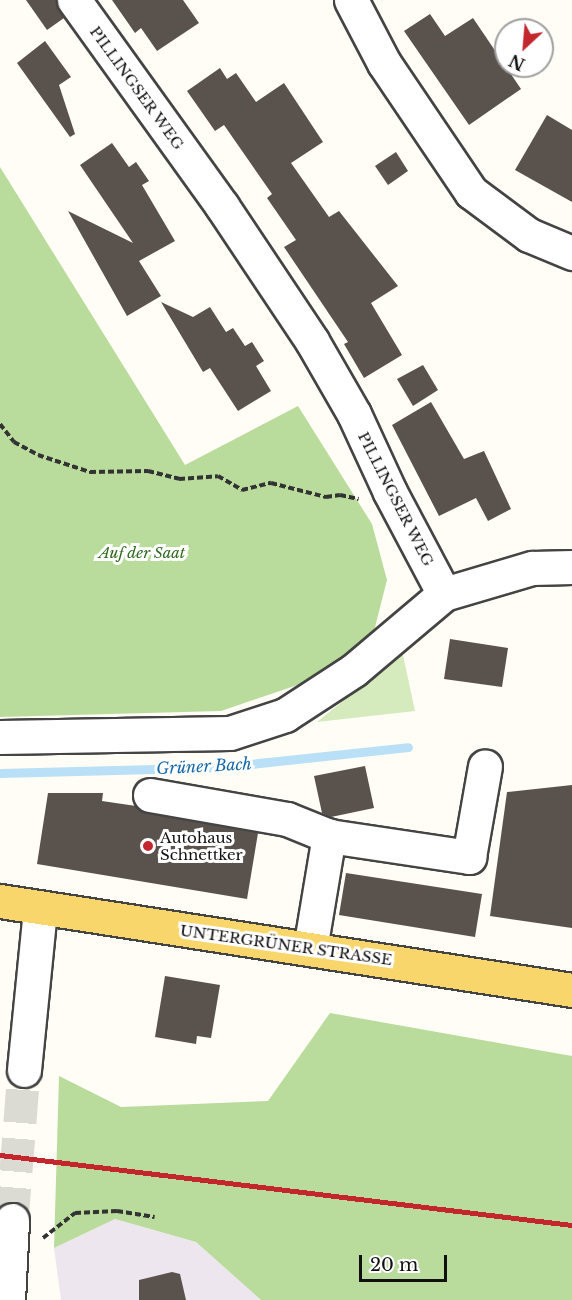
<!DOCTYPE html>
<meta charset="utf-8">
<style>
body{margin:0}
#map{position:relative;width:572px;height:1300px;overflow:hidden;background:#fffdf5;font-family:"Libre Baskerville",serif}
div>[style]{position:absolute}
.industrial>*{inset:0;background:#eee6ef}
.green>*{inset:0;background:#d5ebbd}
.forest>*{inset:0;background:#b9dc9c}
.stream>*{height:9px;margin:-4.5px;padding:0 4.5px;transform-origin:4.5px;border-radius:4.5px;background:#b9e0f7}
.building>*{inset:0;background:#5a524d}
.minor-tunnel>*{height:33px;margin-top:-16.5px;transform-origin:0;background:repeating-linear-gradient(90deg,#dbdad3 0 33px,transparent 0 49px)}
.path>*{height:4px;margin-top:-2px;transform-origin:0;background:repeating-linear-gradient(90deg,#333 0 6px,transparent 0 9px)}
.roads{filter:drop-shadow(2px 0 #444) drop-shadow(-2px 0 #444) drop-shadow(0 2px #444) drop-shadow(0 -2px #444)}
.minor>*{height:33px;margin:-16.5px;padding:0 16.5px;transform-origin:16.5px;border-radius:16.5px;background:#fff}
.major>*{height:33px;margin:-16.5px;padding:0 16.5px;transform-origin:16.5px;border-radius:16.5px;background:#f9d66b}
.rail>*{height:4.5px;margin:-2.25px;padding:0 2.25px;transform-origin:2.25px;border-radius:2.25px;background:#c4262e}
.dots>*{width:16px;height:16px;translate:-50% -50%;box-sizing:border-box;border:3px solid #fff;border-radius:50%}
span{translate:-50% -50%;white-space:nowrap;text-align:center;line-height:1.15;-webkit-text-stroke:6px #fff;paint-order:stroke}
.street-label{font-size:15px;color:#111}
.park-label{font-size:15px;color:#2f6b1f;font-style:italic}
.poi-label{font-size:15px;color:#111}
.left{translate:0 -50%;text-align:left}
.water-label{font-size:16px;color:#1768a6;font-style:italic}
.north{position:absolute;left:494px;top:18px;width:60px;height:60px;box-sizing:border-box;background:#fff;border:2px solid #a0a0a0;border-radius:50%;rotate:206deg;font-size:16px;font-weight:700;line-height:24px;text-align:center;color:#111}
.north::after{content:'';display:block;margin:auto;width:21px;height:27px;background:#c4262e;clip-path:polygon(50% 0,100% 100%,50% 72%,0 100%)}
.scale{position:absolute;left:359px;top:1255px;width:88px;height:27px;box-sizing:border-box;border:3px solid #111;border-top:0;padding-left:8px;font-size:18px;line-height:21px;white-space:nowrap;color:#111;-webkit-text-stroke:4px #fff;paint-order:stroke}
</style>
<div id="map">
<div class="industrial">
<i style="clip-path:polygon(115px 1219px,196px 1242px,261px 1300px,61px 1300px,54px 1248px)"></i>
</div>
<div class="green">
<i style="clip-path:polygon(400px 641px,415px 711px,317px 722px,353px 693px)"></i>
</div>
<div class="forest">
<i style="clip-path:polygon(0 167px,185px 465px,298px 406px,372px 524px,387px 580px,374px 631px,327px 675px,221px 711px,0 717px)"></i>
<i style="clip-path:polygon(330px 1013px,572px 1056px,572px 1300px,261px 1300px,196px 1242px,115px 1219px,54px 1248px,59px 1076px,121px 1107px,268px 1101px)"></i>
</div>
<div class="stream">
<i style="left:0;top:773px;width:222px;rotate:-1.5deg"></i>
<i style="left:222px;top:767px;width:187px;rotate:-6.1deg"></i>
</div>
<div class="building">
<i style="clip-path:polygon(26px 0,56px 0,64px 18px,47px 30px)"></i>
<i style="clip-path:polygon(112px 0,183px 0,199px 23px,157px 51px,141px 28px,135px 33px)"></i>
<i style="clip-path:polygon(430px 14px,445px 36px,473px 18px,521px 89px,469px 125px,404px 31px)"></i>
<i style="clip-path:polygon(45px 41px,71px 77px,59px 85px,75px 134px,70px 137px,17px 63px)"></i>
<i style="clip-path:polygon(220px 68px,227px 79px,236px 73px,256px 102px,284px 83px,323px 142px,291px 163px,329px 217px,339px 211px,398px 286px,371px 303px,402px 355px,364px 378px,344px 344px,348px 342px,284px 247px,296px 240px,267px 198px,272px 194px,224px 125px,215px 131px,187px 91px)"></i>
<i style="clip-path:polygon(547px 115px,572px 130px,572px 202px,515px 170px)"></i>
<i style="clip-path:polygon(112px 143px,129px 167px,136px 162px,149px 181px,142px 185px,175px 241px,139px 261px,161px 296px,127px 316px,68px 211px,133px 243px,80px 165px)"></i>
<i style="clip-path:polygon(396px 152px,408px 171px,388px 185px,375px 166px)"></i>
<i style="clip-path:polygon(161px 302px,193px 317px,210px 307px,226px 332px,233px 328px,245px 346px,252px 342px,264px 361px,256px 366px,271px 391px,238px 411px,210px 368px,203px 372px)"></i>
<i style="clip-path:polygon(423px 365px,438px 390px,413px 406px,397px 379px)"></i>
<i style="clip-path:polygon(431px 402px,464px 459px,484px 451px,511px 509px,488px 521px,476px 498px,439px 516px,392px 425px)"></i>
<i style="clip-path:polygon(450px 639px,508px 648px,502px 687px,444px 679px)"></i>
<i style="clip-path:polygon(365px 766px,374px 808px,331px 817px,322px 813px,314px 776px)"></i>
<i style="clip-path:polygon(572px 785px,572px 928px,490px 916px,507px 792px)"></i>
<i style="clip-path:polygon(48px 793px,103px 793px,102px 801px,136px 806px,147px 813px,258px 833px,247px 899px,37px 864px)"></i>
<i style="clip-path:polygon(346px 873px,482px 894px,475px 937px,339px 915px)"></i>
<i style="clip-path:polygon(165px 976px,220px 985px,211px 1038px,197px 1036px,196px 1044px,155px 1037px)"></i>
<i style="clip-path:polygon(172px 1272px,180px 1274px,186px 1300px,139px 1300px,139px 1280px)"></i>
</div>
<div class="minor-tunnel">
<i style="left:12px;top:1220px;width:150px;rotate:-85.4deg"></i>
</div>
<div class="path">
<i style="left:0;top:424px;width:23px;rotate:52deg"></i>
<i style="left:14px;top:442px;width:27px;rotate:28deg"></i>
<i style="left:38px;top:455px;width:55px;rotate:18.1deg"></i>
<i style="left:90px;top:472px;width:58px;rotate:-1deg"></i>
<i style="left:148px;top:471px;width:32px;rotate:14deg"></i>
<i style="left:179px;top:479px;width:39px;rotate:-4deg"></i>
<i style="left:218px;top:476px;width:28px;rotate:30deg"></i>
<i style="left:242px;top:490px;width:30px;rotate:-14deg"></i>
<i style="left:271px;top:483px;width:57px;rotate:14.3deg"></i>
<i style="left:326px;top:497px;width:14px;rotate:-8deg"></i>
<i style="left:340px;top:495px;width:19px;rotate:12deg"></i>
<i style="left:43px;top:1238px;width:41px;rotate:-38deg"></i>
<i style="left:75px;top:1213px;width:42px;rotate:-2.7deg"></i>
<i style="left:117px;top:1211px;width:38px;rotate:9deg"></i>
</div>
<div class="roads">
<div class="minor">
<i style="left:74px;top:0;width:254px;rotate:54.3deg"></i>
<i style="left:222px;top:206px;width:162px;rotate:56.3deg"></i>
<i style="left:312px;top:341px;width:84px;rotate:60.1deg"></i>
<i style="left:354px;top:414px;width:86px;rotate:65.2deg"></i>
<i style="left:390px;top:492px;width:115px;rotate:62.1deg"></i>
<i style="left:351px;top:0;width:71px;rotate:62.4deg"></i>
<i style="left:384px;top:63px;width:156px;rotate:56deg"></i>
<i style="left:471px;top:192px;width:72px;rotate:36.6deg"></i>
<i style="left:529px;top:235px;width:47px;rotate:22.7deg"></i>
<i style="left:0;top:737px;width:230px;rotate:-1deg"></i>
<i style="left:230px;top:733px;width:58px;rotate:-18.1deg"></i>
<i style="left:285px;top:715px;width:82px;rotate:-33.1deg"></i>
<i style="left:354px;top:670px;width:118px;rotate:-40.2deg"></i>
<i style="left:444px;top:594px;width:92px;rotate:-16.5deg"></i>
<i style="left:532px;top:568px;width:40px;rotate:-1.4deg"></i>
<i style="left:150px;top:795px;width:139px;rotate:9.9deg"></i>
<i style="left:287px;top:819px;width:45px;rotate:22deg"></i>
<i style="left:310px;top:949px;width:115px;rotate:-80.5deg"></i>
<i style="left:329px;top:836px;width:142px;rotate:8.5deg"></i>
<i style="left:469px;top:857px;width:92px;rotate:-80deg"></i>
<i style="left:24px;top:1070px;width:162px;rotate:-84.3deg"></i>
<i style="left:8px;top:1300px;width:80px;rotate:-87.1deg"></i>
</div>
<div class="major">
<i style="left:0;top:901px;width:579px;rotate:8.84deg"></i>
</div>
</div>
<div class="rail">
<i style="left:0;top:1155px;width:576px;rotate:6.98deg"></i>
</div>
<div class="dots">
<i style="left:148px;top:846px;background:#c4262e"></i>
</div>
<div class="street-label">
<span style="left:137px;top:88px;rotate:54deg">PILLINGSER WEG</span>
<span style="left:396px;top:499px;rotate:63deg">PILLINGSER WEG</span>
<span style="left:286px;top:945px;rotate:8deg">UNTERGRÜNER STRASSE</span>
</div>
<div class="park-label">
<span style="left:142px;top:553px">Auf der Saat</span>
</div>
<div class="poi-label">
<span class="left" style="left:160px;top:846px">Autohaus<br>Schnettker</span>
</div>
<div class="water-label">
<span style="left:204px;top:766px;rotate:-3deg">Grüner Bach</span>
</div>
<div class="north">N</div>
<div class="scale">20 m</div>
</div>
